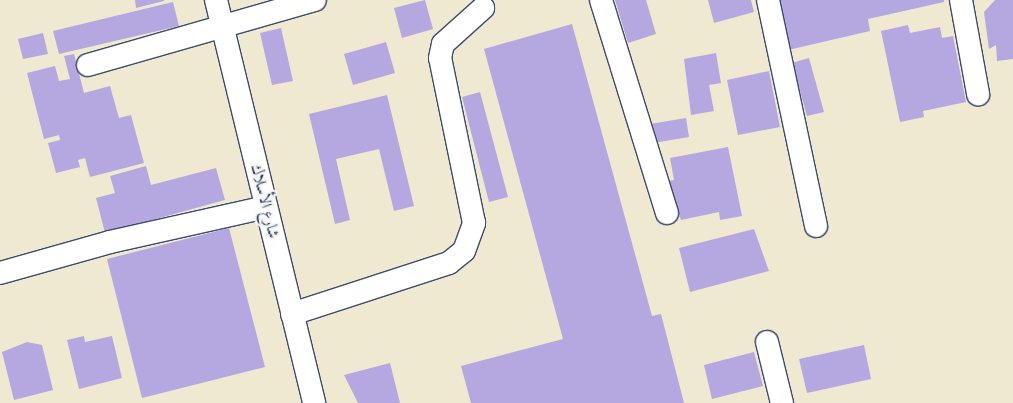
<!DOCTYPE html>
<meta charset="utf-8">
<style>
body{margin:0}
#map{position:relative;width:1013px;height:403px;overflow:hidden;background:#efe9d2;font-family:"Libre Bodoni",Amiri,serif}
div>[style]{position:absolute}
.building>*{inset:0;background:#b5a7df}
.roads{filter:drop-shadow(1px 0 #3b4b6f) drop-shadow(-1px 0 #3b4b6f) drop-shadow(0 1px #3b4b6f) drop-shadow(0 -1px #3b4b6f)}
.minor>*{height:22px;margin:-11px;padding:0 11px;transform-origin:11px;border-radius:11px;background:#fff}
span{translate:-50% -50%;white-space:nowrap;text-align:center;line-height:1.15;-webkit-text-stroke:4.5px #f6f6f2;paint-order:stroke}
.street-label{font-size:16px;color:#1b2f5e}
</style>
<div id="map">
<div class="building">
<i style="clip-path:polygon(135px 0,164px 0,164px 1px,136px 8px)"></i>
<i style="clip-path:polygon(425px 0,433px 29px,402px 38px,394px 8px)"></i>
<i style="clip-path:polygon(615px 0,646px 0,656px 34px,628px 43px)"></i>
<i style="clip-path:polygon(708px 0,751px 0,754px 12px,714px 23px)"></i>
<i style="clip-path:polygon(776px 0,944px 0,944px 2px,868px 19px,870px 31px,788px 50px)"></i>
<i style="clip-path:polygon(995px 0,1013px 0,1013px 59px,997px 61px,996px 45px,989px 49px,984px 12px)"></i>
<i style="clip-path:polygon(173px 2px,179px 26px,59px 54px,53px 31px)"></i>
<i style="clip-path:polygon(572px 24px,652px 316px,661px 314px,684px 403px,471px 403px,461px 366px,563px 339px,484px 49px)"></i>
<i style="clip-path:polygon(908px 25px,910px 33px,940px 27px,942px 38px,953px 36px,966px 102px,923px 111px,924px 117px,900px 122px,881px 31px)"></i>
<i style="clip-path:polygon(281px 28px,293px 81px,272px 85px,260px 33px)"></i>
<i style="clip-path:polygon(43px 33px,48px 54px,23px 59px,18px 39px)"></i>
<i style="clip-path:polygon(386px 42px,395px 73px,353px 85px,344px 54px)"></i>
<i style="clip-path:polygon(716px 53px,721px 83px,709px 85px,714px 111px,691px 115px,684px 59px)"></i>
<i style="clip-path:polygon(74px 54px,84px 93px,110px 86px,119px 118px,131px 115px,144px 163px,90px 177px,85px 158px,78px 160px,80px 167px,56px 173px,48px 143px,60px 140px,59px 135px,44px 139px,27px 73px,55px 66px,59px 81px,70px 79px,64px 56px)"></i>
<i style="clip-path:polygon(809px 58px,824px 112px,807px 116px,792px 63px)"></i>
<i style="clip-path:polygon(769px 71px,780px 127px,738px 135px,727px 80px)"></i>
<i style="clip-path:polygon(480px 92px,508px 197px,489px 202px,462px 97px)"></i>
<i style="clip-path:polygon(387px 95px,414px 206px,394px 211px,379px 149px,336px 159px,350px 220px,335px 224px,309px 114px)"></i>
<i style="clip-path:polygon(686px 118px,689px 137px,653px 143px,650px 124px)"></i>
<i style="clip-path:polygon(728px 147px,742px 216px,720px 220px,719px 212px,681px 220px,668px 181px,674px 180px,670px 158px)"></i>
<i style="clip-path:polygon(146px 166px,151px 185px,216px 168px,225px 200px,105px 233px,96px 198px,115px 193px,110px 176px)"></i>
<i style="clip-path:polygon(229px 228px,265px 367px,142px 398px,107px 259px)"></i>
<i style="clip-path:polygon(754px 229px,769px 271px,690px 292px,679px 248px)"></i>
<i style="clip-path:polygon(84px 336px,85px 342px,112px 336px,122px 378px,79px 389px,67px 340px)"></i>
<i style="clip-path:polygon(27px 342px,42px 345px,53px 390px,14px 400px,2px 352px)"></i>
<i style="clip-path:polygon(864px 345px,871px 379px,807px 393px,799px 359px)"></i>
<i style="clip-path:polygon(754px 352px,763px 386px,712px 399px,704px 365px)"></i>
<i style="clip-path:polygon(390px 363px,400px 403px,358px 403px,344px 375px)"></i>
</div>
<div class="roads">
<div class="minor">
<i style="left:216px;top:0;width:415px;rotate:76.3deg"></i>
<i style="left:601px;top:0;width:223px;rotate:72.8deg"></i>
<i style="left:768px;top:0;width:231px;rotate:78deg"></i>
<i style="left:961px;top:0;width:96px;rotate:79.7deg"></i>
<i style="left:88px;top:65px;width:236px;rotate:-16deg"></i>
<i style="left:0;top:273px;width:114px;rotate:-15.7deg"></i>
<i style="left:110px;top:242px;width:160px;rotate:-12.6deg"></i>
<i style="left:292px;top:314px;width:165px;rotate:-18deg"></i>
<i style="left:449px;top:263px;width:19px;rotate:-39deg"></i>
<i style="left:464px;top:251px;width:30px;rotate:-70deg"></i>
<i style="left:474px;top:223px;width:168px;rotate:-101.6deg"></i>
<i style="left:440px;top:58px;width:14px;rotate:-78deg"></i>
<i style="left:443px;top:44px;width:54px;rotate:-42deg"></i>
<i style="left:767px;top:342px;width:63px;rotate:76.2deg"></i>
</div>
</div>
<div class="street-label">
<span style="left:265px;top:201px;rotate:76deg">شارع الأسلاك</span>
</div>
</div>
